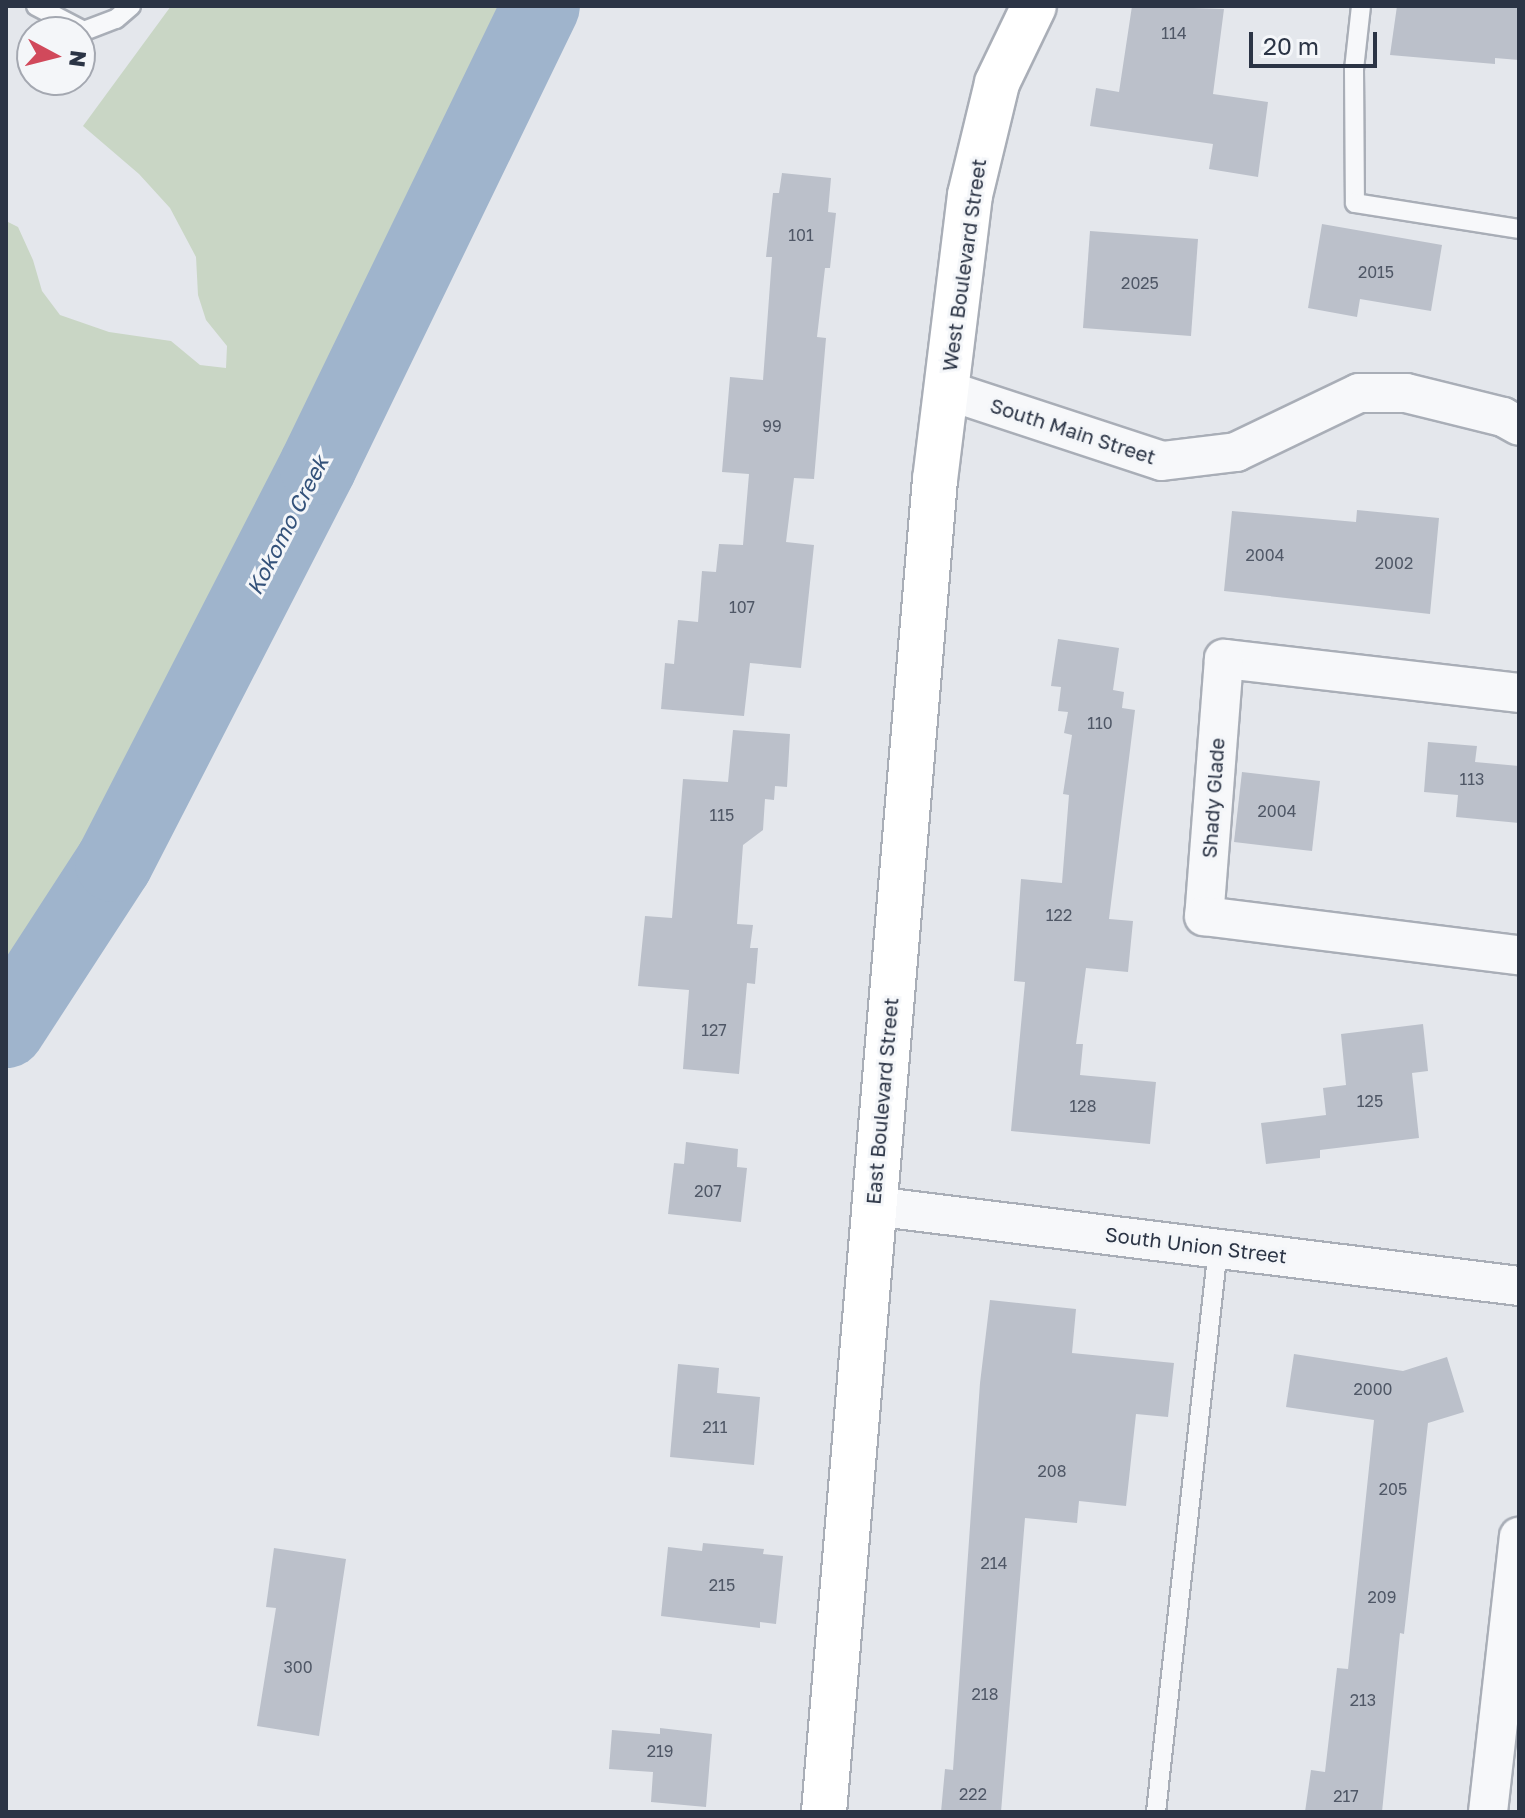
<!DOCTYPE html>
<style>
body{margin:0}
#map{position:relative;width:1525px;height:1818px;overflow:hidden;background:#e4e7ec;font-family:"Golos Text",sans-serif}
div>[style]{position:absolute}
.green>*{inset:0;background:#c9d6c5}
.river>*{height:78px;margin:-39px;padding:0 39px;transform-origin:39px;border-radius:39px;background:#9fb4cc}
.building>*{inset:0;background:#bbc0ca}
.roads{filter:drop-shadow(2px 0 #a9aeb7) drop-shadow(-2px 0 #a9aeb7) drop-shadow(0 2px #a9aeb7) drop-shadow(0 -2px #a9aeb7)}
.lane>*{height:18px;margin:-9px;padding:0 9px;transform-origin:9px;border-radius:9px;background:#f7f8fa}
.street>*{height:38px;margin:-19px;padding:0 19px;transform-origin:19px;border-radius:19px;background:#f7f8fa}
.secondary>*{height:44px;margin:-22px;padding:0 22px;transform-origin:22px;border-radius:22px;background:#fff}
span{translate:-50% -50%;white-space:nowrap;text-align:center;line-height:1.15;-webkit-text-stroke:6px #f4f6f9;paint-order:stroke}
.number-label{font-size:16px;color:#4f5766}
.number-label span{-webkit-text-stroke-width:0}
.street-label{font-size:20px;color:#2b3445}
.water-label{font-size:22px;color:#34527a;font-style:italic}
.frame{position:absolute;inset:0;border:8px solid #2b3445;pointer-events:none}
.north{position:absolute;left:16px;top:16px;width:80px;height:80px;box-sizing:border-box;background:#f4f6f9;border:2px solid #a4a8b1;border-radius:50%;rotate:97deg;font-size:22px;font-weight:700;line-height:32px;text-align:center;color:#2b3445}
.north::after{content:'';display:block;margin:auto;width:28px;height:36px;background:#d1495b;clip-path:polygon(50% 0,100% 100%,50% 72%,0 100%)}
.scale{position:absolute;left:1249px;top:32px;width:128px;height:36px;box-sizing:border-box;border:4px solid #2b3445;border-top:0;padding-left:10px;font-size:24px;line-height:28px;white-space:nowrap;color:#2b3445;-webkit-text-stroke:6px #f4f6f9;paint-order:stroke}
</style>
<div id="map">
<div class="green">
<i style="clip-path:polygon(171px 6px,541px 6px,318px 466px,114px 863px,6px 1029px,6px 221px,18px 227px,33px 260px,42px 291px,60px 315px,109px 332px,171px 341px,200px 365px,226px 368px,227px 346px,206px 320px,198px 295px,196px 257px,170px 208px,139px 174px,83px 126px)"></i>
</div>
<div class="river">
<i style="left:6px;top:1029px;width:198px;rotate:-57deg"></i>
<i style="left:114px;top:863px;width:446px;rotate:-62.8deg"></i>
<i style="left:318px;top:466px;width:511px;rotate:-64.14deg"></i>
</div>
<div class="building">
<i style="clip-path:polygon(1132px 6px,1224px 9px,1213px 94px,1268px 102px,1258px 177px,1209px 169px,1213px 144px,1090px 126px,1096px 88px,1119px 92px)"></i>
<i style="clip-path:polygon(1397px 6px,1519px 6px,1519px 60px,1495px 58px,1495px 64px,1390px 55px)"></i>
<i style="clip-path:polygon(782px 173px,831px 178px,828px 212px,836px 213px,830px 268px,825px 268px,817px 337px,826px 338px,814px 479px,794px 478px,786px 542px,814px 545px,801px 668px,750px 663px,744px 716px,661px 709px,665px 663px,674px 664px,678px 620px,698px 622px,702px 571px,716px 572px,719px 544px,743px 545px,749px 474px,722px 472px,730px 377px,763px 380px,772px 257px,766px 257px,773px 193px,779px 193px)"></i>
<i style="clip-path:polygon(1322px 224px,1442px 245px,1431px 311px,1360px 299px,1357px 317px,1308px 308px)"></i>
<i style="clip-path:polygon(1090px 231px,1198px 239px,1191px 336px,1083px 328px)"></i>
<i style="clip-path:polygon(1357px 510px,1439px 518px,1430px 614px,1224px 591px,1232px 511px,1356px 522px)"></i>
<i style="clip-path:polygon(1058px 639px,1119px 648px,1113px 690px,1124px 692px,1122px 708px,1135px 710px,1109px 919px,1133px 921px,1128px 972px,1086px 968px,1076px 1044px,1083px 1044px,1080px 1075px,1156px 1082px,1150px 1144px,1011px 1131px,1025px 982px,1014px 981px,1021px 879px,1062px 883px,1069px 795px,1063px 794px,1072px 735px,1064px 733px,1068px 712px,1058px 711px,1061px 687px,1051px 686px)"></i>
<i style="clip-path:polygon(733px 730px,790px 734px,787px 787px,775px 786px,774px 800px,765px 799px,763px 830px,743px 845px,737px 924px,753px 925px,750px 948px,758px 948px,755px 984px,747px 983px,739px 1074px,683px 1069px,689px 990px,638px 986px,645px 916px,672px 918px,683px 779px,728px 782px)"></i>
<i style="clip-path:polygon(1428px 742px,1477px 746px,1475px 762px,1519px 766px,1519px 823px,1456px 817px,1458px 795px,1424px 792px)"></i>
<i style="clip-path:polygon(1242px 772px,1320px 781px,1312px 851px,1234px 842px)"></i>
<i style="clip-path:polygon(1423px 1024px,1428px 1071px,1412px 1073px,1419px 1138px,1320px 1150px,1320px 1158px,1266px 1164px,1261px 1123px,1326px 1115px,1323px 1088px,1346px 1085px,1341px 1034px)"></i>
<i style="clip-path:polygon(686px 1142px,738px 1149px,737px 1167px,747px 1168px,741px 1222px,668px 1214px,674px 1163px,684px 1164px)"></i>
<i style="clip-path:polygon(990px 1300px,1076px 1309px,1072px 1353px,1174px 1363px,1168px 1417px,1136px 1414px,1126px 1506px,1079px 1501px,1077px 1523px,1025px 1518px,1001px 1812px,941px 1812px,945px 1769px,953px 1770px,980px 1383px)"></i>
<i style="clip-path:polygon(1294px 1354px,1403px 1371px,1447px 1357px,1464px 1412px,1428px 1423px,1404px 1634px,1400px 1633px,1382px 1812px,1305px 1812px,1311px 1770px,1325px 1772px,1337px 1668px,1348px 1669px,1374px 1420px,1286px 1407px)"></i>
<i style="clip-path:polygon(678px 1364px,719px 1368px,717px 1393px,760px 1397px,754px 1465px,670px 1457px)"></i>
<i style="clip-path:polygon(703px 1543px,764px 1549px,763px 1554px,783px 1556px,776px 1624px,760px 1622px,760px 1628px,661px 1616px,668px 1547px,702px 1551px)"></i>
<i style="clip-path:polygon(274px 1548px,346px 1559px,319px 1736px,257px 1726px,276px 1608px,266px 1607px)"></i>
<i style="clip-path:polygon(660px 1728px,712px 1734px,706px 1807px,651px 1802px,653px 1772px,609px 1769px,612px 1730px,660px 1734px)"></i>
</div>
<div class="roads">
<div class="lane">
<i style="left:36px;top:6px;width:54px;rotate:27.5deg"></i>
<i style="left:84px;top:31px;width:34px;rotate:-21deg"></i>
<i style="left:116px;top:19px;width:20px;rotate:-41deg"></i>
<i style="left:1361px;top:6px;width:63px;rotate:96.3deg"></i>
<i style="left:1354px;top:69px;width:134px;rotate:89.6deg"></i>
<i style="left:1355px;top:203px;width:166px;rotate:9deg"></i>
<i style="left:1156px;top:1812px;width:567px;rotate:-83.73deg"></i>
</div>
<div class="street">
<i style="left:946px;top:390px;width:227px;rotate:18.2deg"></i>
<i style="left:1162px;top:461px;width:75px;rotate:-6.9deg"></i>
<i style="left:1236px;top:452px;width:136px;rotate:-25.6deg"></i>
<i style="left:1359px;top:393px;width:47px"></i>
<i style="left:1406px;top:393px;width:100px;rotate:13.9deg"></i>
<i style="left:1503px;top:417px;width:18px;rotate:29deg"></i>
<i style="left:1519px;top:693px;width:297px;rotate:-173.4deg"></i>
<i style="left:1224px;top:659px;width:258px;rotate:94.4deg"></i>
<i style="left:1204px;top:916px;width:317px;rotate:7.1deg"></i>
<i style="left:873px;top:1206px;width:651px;rotate:7.06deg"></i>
<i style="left:1488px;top:1812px;width:277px;rotate:-83.6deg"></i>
</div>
<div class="secondary">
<i style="left:824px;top:1812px;width:1337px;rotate:-85.24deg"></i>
<i style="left:935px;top:480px;width:287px;rotate:-83deg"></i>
<i style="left:970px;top:195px;width:115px;rotate:-76.4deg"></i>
<i style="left:997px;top:83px;width:85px;rotate:-64.3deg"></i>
</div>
</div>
<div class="number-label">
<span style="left:1174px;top:33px">114</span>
<span style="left:801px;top:235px">101</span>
<span style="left:1376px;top:272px">2015</span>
<span style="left:1140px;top:283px">2025</span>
<span style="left:772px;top:426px">99</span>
<span style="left:1265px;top:555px">2004</span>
<span style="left:1394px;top:563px">2002</span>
<span style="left:742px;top:607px">107</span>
<span style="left:1100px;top:723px">110</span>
<span style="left:1472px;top:779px">113</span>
<span style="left:1277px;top:811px">2004</span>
<span style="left:722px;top:815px">115</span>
<span style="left:1059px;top:915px">122</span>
<span style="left:714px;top:1030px">127</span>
<span style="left:1370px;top:1101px">125</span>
<span style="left:1083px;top:1106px">128</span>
<span style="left:708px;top:1191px">207</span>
<span style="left:1373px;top:1389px">2000</span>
<span style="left:715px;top:1427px">211</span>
<span style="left:1052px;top:1471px">208</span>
<span style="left:1393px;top:1489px">205</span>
<span style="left:994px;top:1563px">214</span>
<span style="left:722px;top:1585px">215</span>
<span style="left:1382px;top:1597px">209</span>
<span style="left:298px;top:1667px">300</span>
<span style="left:985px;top:1694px">218</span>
<span style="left:1363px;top:1700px">213</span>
<span style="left:660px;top:1751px">219</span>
<span style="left:973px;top:1794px">222</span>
<span style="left:1346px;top:1796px">217</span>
</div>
<div class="street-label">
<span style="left:964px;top:265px;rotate:-82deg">West Boulevard Street</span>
<span style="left:1073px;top:431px;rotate:18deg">South Main Street</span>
<span style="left:1213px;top:798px;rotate:-86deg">Shady Glade</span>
<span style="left:882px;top:1101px;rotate:-85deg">East Boulevard Street</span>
<span style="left:1196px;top:1245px;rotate:7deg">South Union Street</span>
</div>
<div class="water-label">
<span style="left:287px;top:525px;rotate:-63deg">Kokomo Creek</span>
</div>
<div class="frame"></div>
<div class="north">N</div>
<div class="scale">20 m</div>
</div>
